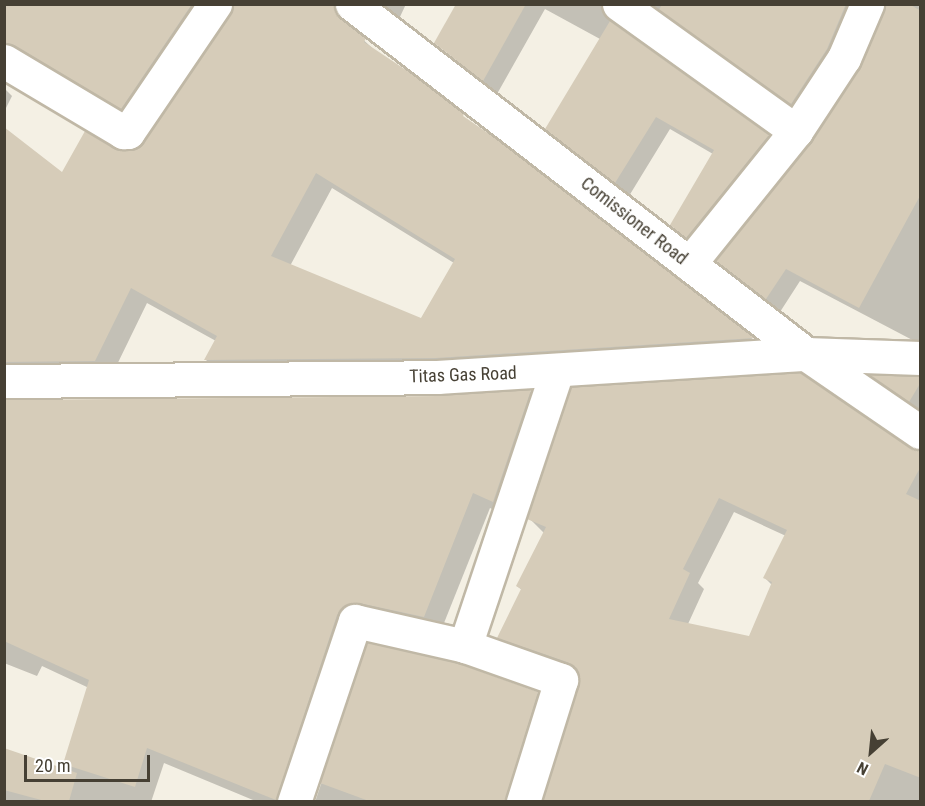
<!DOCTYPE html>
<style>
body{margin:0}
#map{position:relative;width:925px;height:806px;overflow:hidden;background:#f4f0e4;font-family:"Roboto Condensed",sans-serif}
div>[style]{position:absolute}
.shadow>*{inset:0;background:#0003}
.building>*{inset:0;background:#d6ccb9}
.roads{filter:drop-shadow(2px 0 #c0b8a6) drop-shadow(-2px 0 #c0b8a6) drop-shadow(0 2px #c0b8a6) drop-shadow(0 -2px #c0b8a6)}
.minor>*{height:33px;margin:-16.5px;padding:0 16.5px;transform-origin:16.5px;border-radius:16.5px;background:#fff}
.tertiary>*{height:33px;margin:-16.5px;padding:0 16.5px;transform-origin:16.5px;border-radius:16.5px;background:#fff}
span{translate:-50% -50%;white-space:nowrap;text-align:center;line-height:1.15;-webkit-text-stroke:6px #fff;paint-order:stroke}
.street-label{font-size:18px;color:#464034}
.frame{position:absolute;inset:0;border:6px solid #464034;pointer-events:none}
.north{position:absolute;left:841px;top:722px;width:60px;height:60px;-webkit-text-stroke:4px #fff;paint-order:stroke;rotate:207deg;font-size:16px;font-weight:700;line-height:24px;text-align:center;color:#464034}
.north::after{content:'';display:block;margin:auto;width:21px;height:27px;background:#464034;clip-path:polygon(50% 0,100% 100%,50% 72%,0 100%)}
.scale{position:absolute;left:24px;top:755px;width:126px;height:27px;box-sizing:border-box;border:3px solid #464034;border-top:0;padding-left:8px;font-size:18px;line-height:21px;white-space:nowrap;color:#464034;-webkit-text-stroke:4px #fff;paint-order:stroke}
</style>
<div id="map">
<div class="shadow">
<i style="clip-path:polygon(4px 4px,222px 4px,138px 124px,4px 67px)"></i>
<i style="clip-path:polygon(evenodd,329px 4px,359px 4px,349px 18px,350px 28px,379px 54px,754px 340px,769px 354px,222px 376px,206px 360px,216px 341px,147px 303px,111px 377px,4px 387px,4px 129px,62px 174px,113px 150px,123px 152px,137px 150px,329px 4px,332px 188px,454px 263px,421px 319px,290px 266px,332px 188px)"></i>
<i style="clip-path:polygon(380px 4px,406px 4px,399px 19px)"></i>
<i style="clip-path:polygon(457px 4px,620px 4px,613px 17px,615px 26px,768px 136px,782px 149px,700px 250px,672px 225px,713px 154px,670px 129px,629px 196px,547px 129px,600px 39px,545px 9px,497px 94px,436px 43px)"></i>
<i style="clip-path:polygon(649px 4px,868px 4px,805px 117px)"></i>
<i style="clip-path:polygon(887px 4px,920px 4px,920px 344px,800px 281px,780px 312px,718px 261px,812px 144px,861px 69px)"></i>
<i style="clip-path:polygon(4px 88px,12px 96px,4px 112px)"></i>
<i style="clip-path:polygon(874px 377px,920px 378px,920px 413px,886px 389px)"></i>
<i style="clip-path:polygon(530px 391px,546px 408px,510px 518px,490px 508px,440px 633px,359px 623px,296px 802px,258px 802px,164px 763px,151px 802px,4px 802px,4px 750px,63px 769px,89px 688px,42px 666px,37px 676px,4px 663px,4px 401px,437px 397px)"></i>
<i style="clip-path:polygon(evenodd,909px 449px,920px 452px,920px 802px,564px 802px,581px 676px,514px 652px,499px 637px,522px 590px,517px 586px,544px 533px,529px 518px,909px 449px,734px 512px,786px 536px,765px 578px,772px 585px,749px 638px,688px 624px,704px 589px,698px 583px,734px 512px)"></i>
<i style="clip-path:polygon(368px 645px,537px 693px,553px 709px,518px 802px,315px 802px)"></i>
</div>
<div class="building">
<i style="clip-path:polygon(4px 4px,192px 4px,121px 109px,14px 45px,4px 42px)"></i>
<i style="clip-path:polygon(evenodd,234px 4px,334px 4px,340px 18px,366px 38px,364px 42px,415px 76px,464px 114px,463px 116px,501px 142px,755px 338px,436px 358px,204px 360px,217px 336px,131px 288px,95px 361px,4px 362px,4px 127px,62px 172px,85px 131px,114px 148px,128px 151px,137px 148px,231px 15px,234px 4px,316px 173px,455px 259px,421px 318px,271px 256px,316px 173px)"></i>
<i style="clip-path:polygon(456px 4px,526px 4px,483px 81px,434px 43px)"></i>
<i style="clip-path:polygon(662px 4px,846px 4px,827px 49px,791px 104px,659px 10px)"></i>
<i style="clip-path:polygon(885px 4px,909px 4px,921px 11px,921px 194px,859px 308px,786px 269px,766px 299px,716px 261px,812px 141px,860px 68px)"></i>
<i style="clip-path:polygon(610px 21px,769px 135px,686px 238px,670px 225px,714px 150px,656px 117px,615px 183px,545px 129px)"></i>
<i style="clip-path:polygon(evenodd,801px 373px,909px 447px,921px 450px,921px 466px,906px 494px,921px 501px,921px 778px,885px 764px,869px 801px,543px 801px,579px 686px,579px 676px,575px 667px,567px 662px,497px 638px,521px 589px,516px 586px,546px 527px,527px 519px,571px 387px,801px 373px,719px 498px,787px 530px,763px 578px,772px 582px,749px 636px,669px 619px,690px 573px,683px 569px,719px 498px)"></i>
<i style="clip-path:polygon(870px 375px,921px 377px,921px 382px,909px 402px)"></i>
<i style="clip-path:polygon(531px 390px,493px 502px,473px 493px,424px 617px,359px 603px,343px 607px,337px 615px,276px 800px,147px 748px,135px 787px,63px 764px,89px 680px,4px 641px,4px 400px,437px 396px)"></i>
<i style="clip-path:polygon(367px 643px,460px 664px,538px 692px,505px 801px,369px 801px,320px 783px)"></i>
<i style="clip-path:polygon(4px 748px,77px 773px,69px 801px,45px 801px,4px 790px)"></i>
</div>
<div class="roads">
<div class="minor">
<i style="left:619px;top:4px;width:218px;rotate:35.7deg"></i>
<i style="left:4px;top:61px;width:139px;rotate:30.8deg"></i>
<i style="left:123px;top:132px;width:5px"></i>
<i style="left:128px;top:132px;width:155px;rotate:-55.8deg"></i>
<i style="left:689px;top:264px;width:171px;rotate:-51.2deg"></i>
<i style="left:796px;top:131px;width:87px;rotate:-56.7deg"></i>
<i style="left:844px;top:58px;width:59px;rotate:-66.9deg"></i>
<i style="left:465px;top:646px;width:290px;rotate:-71.5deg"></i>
<i style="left:294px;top:802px;width:191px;rotate:-71.4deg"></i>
<i style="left:355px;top:621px;width:113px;rotate:12.8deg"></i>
<i style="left:465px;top:646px;width:102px;rotate:19.5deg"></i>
<i style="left:561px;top:680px;width:128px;rotate:107.3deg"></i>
</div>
<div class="tertiary">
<i style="left:352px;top:4px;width:573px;rotate:37.63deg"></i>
<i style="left:806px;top:354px;width:138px;rotate:34.4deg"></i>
<i style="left:4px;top:381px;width:433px;rotate:-0.5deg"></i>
<i style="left:437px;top:377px;width:370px;rotate:-3.6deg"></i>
<i style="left:806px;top:354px;width:114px;rotate:2deg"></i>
</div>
</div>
<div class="street-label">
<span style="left:634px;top:221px;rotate:38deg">Comissioner Road</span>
<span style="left:463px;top:375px;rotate:-2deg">Titas Gas Road</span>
</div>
<div class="frame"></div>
<div class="north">N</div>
<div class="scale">20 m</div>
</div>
